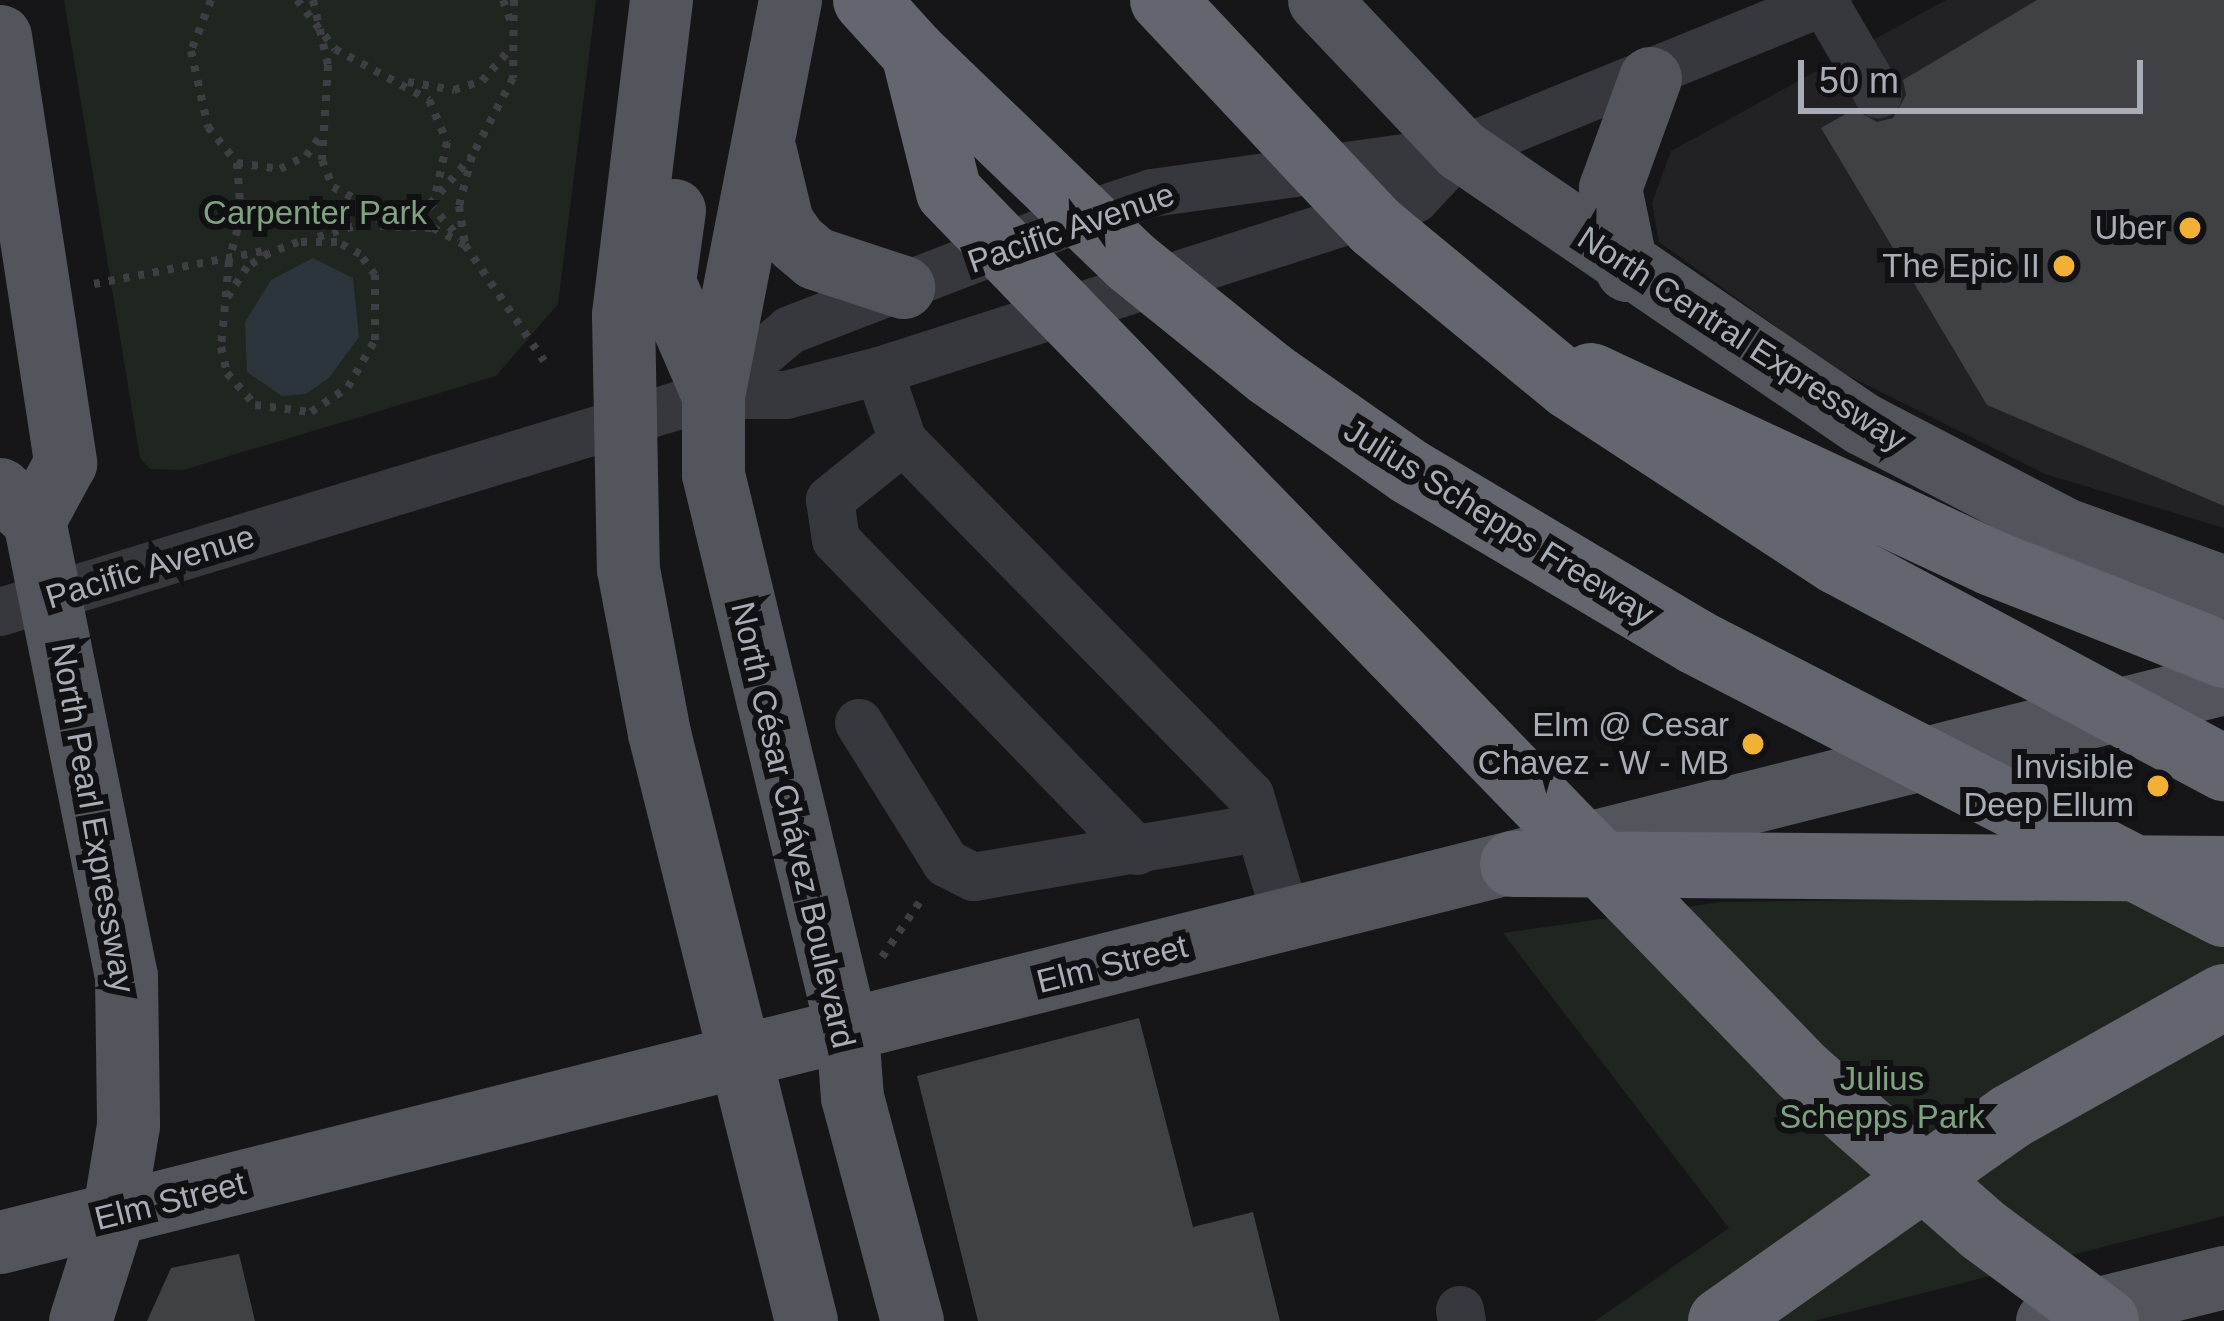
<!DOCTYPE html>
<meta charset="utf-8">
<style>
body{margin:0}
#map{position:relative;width:2224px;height:1321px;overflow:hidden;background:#161618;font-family:Helvetica,sans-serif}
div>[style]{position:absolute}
.built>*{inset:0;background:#222225}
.green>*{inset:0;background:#1e261f}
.water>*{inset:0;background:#2c353c}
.building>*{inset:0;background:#404145}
.path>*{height:8px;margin-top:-4px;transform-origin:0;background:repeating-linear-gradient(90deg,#3d3f44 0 6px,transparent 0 15px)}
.minor>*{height:48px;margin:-24px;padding:0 24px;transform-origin:24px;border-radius:24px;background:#37383d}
.major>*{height:63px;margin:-31.5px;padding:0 31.5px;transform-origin:31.5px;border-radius:31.5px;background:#53555c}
.highway>*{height:66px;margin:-33px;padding:0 33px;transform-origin:33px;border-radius:33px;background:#63666e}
.highway-bridge>*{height:66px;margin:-33px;padding:0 33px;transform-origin:33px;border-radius:33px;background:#63666e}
.dots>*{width:33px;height:33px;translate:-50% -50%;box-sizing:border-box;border:6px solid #111113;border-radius:50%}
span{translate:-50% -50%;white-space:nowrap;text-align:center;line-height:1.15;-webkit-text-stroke:12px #111113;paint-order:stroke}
.park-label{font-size:33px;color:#7fa381}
.street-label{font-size:33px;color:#a8adb8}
.poi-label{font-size:33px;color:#a8adb8}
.right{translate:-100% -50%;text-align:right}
.scale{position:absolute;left:1798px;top:60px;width:345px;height:54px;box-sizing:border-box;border:6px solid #a8adb8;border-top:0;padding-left:15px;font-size:36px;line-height:42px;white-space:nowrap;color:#a8adb8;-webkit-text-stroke:9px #111113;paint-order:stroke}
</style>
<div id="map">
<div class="built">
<i style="clip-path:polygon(1946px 0,2224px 0,2224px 528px,2045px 474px,1835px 369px,1659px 242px,1652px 203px,1671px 151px)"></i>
</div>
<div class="green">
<i style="clip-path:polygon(64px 0,596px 0,558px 304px,496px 376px,183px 470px,150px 469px,140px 458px)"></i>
<i style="clip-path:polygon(2175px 897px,2224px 933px,2224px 1216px,1814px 1321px,1595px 1321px,1729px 1228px,1503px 933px,1721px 902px)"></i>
</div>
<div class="water">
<i style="clip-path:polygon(313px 258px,353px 278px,359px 337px,329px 378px,306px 394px,282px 396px,247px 372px,245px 322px,271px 280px)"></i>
</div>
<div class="building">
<i style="clip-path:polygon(2037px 0,2224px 0,2224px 506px,1987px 405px,1821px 128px,1854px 109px,1877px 122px,1893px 118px,1906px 95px,1903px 80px)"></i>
<i style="clip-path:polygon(1139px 1018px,1193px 1227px,1253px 1212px,1280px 1321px,978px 1321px,917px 1076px)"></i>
<i style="clip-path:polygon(239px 1254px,255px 1321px,147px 1321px,171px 1268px)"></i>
</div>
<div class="path">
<i style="left:211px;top:0;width:55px;rotate:111.4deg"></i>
<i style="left:191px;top:51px;width:78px;rotate:77.4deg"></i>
<i style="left:208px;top:127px;width:46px;rotate:51.1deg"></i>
<i style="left:237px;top:163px;width:52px;rotate:85.6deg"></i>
<i style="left:241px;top:215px;width:48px;rotate:104.6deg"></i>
<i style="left:229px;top:261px;width:86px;rotate:95.3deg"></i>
<i style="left:221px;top:347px;width:27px;rotate:77deg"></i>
<i style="left:227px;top:373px;width:43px;rotate:48.8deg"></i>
<i style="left:255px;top:405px;width:56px;rotate:7.1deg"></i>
<i style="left:311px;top:412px;width:45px;rotate:-34deg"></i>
<i style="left:348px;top:387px;width:54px;rotate:-60.1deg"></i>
<i style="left:375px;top:340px;width:65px;rotate:-90deg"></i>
<i style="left:375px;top:275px;width:26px;rotate:-126deg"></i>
<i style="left:360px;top:254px;width:26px;rotate:-152deg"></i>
<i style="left:337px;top:242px;width:39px;rotate:180deg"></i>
<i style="left:298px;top:242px;width:31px;rotate:159deg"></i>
<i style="left:269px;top:253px;width:26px;rotate:148deg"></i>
<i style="left:247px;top:267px;width:37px;rotate:123deg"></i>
<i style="left:297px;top:0;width:62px;rotate:52.2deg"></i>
<i style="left:335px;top:49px;width:107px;rotate:28.5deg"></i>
<i style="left:429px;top:100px;width:46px;rotate:66.8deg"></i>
<i style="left:447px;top:142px;width:51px;rotate:102.4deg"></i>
<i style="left:313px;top:0;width:67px;rotate:77deg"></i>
<i style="left:328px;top:65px;width:95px;rotate:93.6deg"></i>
<i style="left:322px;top:160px;width:29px;rotate:68deg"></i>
<i style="left:333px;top:187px;width:34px;rotate:28deg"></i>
<i style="left:363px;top:203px;width:47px;rotate:4.9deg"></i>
<i style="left:503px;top:0;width:23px;rotate:70deg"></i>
<i style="left:514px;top:0;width:78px;rotate:90.7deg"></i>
<i style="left:513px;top:78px;width:88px;rotate:117.7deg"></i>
<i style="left:472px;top:156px;width:52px;rotate:104.6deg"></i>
<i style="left:459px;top:206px;width:39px;rotate:81deg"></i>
<i style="left:465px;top:245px;width:140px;rotate:55.7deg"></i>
<i style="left:408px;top:82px;width:47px;rotate:9.9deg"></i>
<i style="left:454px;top:90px;width:29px;rotate:-18deg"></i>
<i style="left:482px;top:81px;width:45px;rotate:-48.6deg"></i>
<i style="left:237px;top:163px;width:43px;rotate:7.9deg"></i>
<i style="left:280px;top:169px;width:29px;rotate:-27deg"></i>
<i style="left:306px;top:156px;width:26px;rotate:-54deg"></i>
<i style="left:430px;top:204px;width:46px;rotate:49.4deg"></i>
<i style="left:380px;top:226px;width:53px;rotate:2.2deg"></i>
<i style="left:433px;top:228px;width:36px;rotate:28deg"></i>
<i style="left:318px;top:237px;width:117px;rotate:-16.4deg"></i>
<i style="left:430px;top:204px;width:64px;rotate:-48.8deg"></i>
<i style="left:94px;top:284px;width:178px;rotate:-11deg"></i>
<i style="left:882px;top:957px;width:69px;rotate:-55.6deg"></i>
</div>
<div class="minor">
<i style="left:1824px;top:2px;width:107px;rotate:59.6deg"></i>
<i style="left:879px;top:371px;width:74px;rotate:71.1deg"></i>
<i style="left:903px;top:441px;width:496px;rotate:45.6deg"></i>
<i style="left:1250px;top:795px;width:130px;rotate:73.5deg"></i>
<i style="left:713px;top:395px;width:101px;rotate:-40.2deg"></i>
<i style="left:790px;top:330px;width:337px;rotate:-21.1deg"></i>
<i style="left:1104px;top:209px;width:51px;rotate:-18.4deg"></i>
<i style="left:1152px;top:193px;width:312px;rotate:-7.9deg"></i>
<i style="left:1461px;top:150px;width:396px;rotate:-22.2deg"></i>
<i style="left:903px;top:441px;width:94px;rotate:141.1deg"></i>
<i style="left:830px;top:500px;width:40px;rotate:81.5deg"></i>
<i style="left:836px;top:540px;width:433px;rotate:45.9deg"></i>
<i style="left:0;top:612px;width:745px;rotate:-16.93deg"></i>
<i style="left:713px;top:395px;width:73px"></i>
<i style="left:786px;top:395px;width:96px;rotate:-14.5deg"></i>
<i style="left:879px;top:371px;width:563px;rotate:-17.79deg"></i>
<i style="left:1415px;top:199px;width:67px;rotate:-46.8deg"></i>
<i style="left:859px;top:723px;width:165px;rotate:58.1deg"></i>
<i style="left:946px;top:863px;width:31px;rotate:27deg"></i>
<i style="left:974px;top:877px;width:289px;rotate:-9.8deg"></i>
<i style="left:1460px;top:1310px;width:11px;rotate:80deg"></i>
</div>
<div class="major">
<i style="left:661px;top:0;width:317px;rotate:96.9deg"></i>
<i style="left:623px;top:315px;width:254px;rotate:88.9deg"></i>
<i style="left:628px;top:569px;width:167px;rotate:79.3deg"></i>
<i style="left:659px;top:733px;width:606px;rotate:75.96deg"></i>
<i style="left:790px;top:0;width:402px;rotate:101deg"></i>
<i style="left:713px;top:395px;width:79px;rotate:90deg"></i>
<i style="left:713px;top:474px;width:573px;rotate:76.47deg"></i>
<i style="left:847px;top:1031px;width:66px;rotate:85.7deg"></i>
<i style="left:852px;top:1097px;width:232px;rotate:75deg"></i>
<i style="left:1319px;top:0;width:207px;rotate:46.6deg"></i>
<i style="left:1461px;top:150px;width:486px;rotate:34.3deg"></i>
<i style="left:1863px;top:424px;width:228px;rotate:27.5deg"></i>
<i style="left:2065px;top:529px;width:169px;rotate:20deg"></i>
<i style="left:0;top:36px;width:432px;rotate:81.3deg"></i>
<i style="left:65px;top:463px;width:65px;rotate:118.5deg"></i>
<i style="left:765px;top:151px;width:73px;rotate:76.5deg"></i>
<i style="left:782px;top:222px;width:24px;rotate:55deg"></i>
<i style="left:796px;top:242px;width:25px;rotate:40deg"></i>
<i style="left:815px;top:258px;width:93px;rotate:18.2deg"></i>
<i style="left:674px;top:210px;width:73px;rotate:97.9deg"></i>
<i style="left:664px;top:282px;width:123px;rotate:66.6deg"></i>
<i style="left:1627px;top:270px;width:84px;rotate:-101.7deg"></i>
<i style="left:1610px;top:188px;width:117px;rotate:-70deg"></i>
<i style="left:0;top:489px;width:46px;rotate:42.4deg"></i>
<i style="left:34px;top:520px;width:465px;rotate:78.6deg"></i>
<i style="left:126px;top:976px;width:149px;rotate:89.2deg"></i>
<i style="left:128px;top:1125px;width:93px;rotate:99.3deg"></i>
<i style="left:113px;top:1217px;width:109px;rotate:107.6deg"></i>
<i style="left:0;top:1242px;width:2293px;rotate:-14.11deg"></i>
<i style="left:2047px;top:1321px;width:182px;rotate:-14deg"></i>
</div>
<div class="highway">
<i style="left:866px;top:0;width:72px;rotate:47.8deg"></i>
<i style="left:914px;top:53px;width:143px;rotate:75.9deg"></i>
<i style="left:1591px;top:376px;width:442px;rotate:25deg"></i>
<i style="left:1992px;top:563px;width:250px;rotate:21.6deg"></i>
<i style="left:1513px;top:864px;width:711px;rotate:0.4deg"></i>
<i style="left:1721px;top:1321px;width:354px;rotate:-35.2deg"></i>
<i style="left:2010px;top:1117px;width:245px;rotate:-29.3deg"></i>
</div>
<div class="highway-bridge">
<i style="left:1163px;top:0;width:310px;rotate:46.8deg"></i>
<i style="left:1375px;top:226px;width:251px;rotate:39.5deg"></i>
<i style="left:1569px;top:386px;width:321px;rotate:33.2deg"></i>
<i style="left:1838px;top:562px;width:438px;rotate:28.1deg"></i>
<i style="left:914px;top:53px;width:300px;rotate:43.9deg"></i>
<i style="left:1130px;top:261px;width:180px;rotate:38.9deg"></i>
<i style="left:1270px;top:374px;width:171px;rotate:35deg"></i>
<i style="left:1410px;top:472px;width:333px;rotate:30.7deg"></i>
<i style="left:1696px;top:642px;width:594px;rotate:27.26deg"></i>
<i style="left:949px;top:192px;width:1225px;rotate:45.86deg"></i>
<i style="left:1802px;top:1071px;width:241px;rotate:41.3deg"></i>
<i style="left:1983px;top:1230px;width:153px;rotate:36.5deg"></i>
</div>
<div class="dots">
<i style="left:2190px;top:228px;background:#f2b134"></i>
<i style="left:2064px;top:266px;background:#f2b134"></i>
<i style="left:1753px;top:744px;background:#f2b134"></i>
<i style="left:2158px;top:786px;background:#f2b134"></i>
</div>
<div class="park-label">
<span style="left:315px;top:213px">Carpenter Park</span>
<span style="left:1882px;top:1098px">Julius<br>Schepps Park</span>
</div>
<div class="street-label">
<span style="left:1071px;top:228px;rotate:-19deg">Pacific Avenue</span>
<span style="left:1742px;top:339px;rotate:33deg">North Central Expressway</span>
<span style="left:1499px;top:522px;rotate:32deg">Julius Schepps Freeway</span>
<span style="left:150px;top:567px;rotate:-17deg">Pacific Avenue</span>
<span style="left:93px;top:818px;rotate:80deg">North Pearl Expressway</span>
<span style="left:793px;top:825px;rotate:77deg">North César Chávez Boulevard</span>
<span style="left:1112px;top:964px;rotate:-14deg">Elm Street</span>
<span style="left:170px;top:1201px;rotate:-14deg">Elm Street</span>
</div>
<div class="poi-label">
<span class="right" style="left:2166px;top:228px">Uber</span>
<span class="right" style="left:2040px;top:266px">The Epic II</span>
<span class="right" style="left:1729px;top:744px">Elm @ Cesar<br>Chavez - W - MB</span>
<span class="right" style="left:2134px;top:786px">Invisible<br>Deep Ellum</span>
</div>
<div class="scale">50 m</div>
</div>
